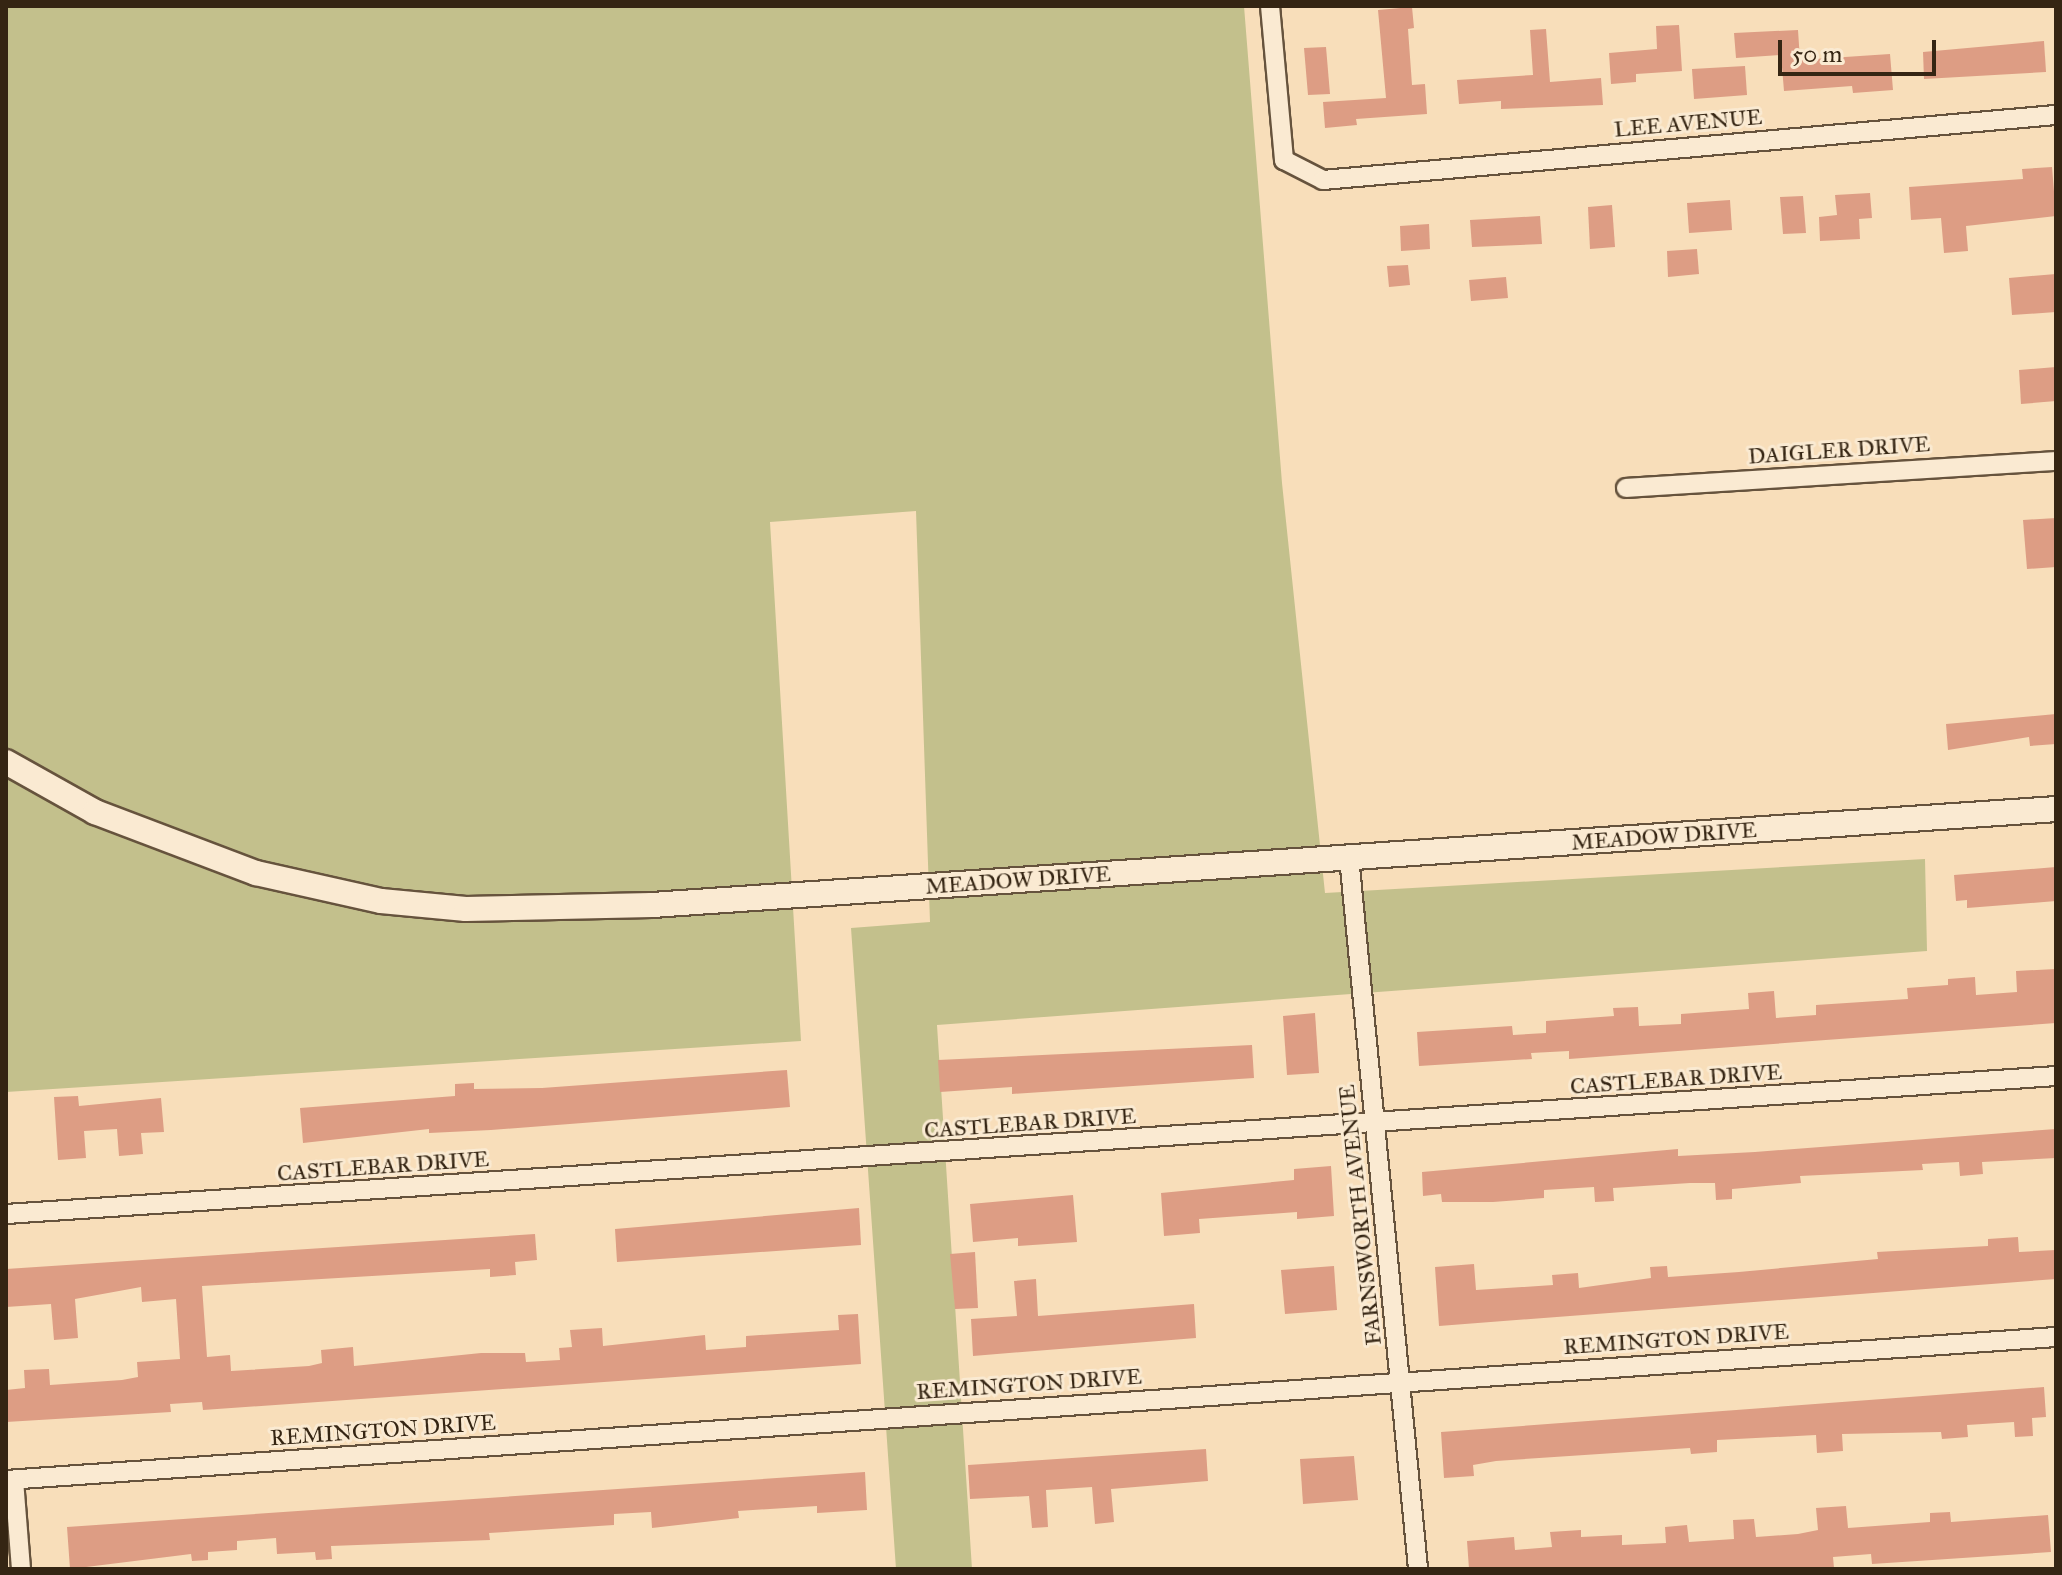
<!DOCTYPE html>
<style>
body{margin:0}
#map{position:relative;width:2062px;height:1575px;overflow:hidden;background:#f8deba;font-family:"IM FELL Great Primer",serif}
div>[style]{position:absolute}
.green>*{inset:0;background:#c3c08c}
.building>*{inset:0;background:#dd9d84}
.roads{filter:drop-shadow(2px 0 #66533d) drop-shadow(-2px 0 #66533d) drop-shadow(0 2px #66533d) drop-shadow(0 -2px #66533d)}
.street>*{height:18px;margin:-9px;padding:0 9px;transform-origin:9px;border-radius:9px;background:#faead2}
.secondary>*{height:24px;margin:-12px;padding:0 12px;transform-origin:12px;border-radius:12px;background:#faead2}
span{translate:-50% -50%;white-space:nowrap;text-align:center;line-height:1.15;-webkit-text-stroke:6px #faead2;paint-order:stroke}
.street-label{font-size:22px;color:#352513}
.frame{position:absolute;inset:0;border:8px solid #352513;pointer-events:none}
.scale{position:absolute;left:1778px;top:40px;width:158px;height:36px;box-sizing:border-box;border:4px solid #352513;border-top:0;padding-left:10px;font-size:24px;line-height:28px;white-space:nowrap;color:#352513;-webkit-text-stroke:6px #faead2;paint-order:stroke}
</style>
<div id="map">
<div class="green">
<i style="clip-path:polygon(6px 6px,1244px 6px,1282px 483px,1325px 893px,1925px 859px,1927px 951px,937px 1025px,972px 1569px,896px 1569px,851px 928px,930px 922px,916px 511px,770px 522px,801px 1041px,6px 1092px)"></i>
</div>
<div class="building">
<i style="clip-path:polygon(1412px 7px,1414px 28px,1408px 29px,1412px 85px,1425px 84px,1427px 114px,1356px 119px,1357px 125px,1325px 128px,1323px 102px,1386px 98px,1378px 10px)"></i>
<i style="clip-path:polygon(1679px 25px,1682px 71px,1636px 74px,1636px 82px,1611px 84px,1609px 53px,1657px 49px,1656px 26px)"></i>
<i style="clip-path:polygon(1546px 29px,1550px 82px,1601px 78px,1603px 105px,1501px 109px,1501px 101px,1459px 104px,1457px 80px,1533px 75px,1530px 30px)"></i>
<i style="clip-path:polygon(1798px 30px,1800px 60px,1890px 54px,1893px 90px,1853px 93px,1852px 86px,1784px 91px,1781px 55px,1736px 58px,1734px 33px)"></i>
<i style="clip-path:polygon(2044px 41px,2046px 72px,1924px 79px,1923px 52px)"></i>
<i style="clip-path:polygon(1326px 47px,1330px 94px,1308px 95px,1304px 48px)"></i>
<i style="clip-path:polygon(1745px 66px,1747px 95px,1694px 99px,1692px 69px)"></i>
<i style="clip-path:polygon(2052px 167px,2056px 216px,1966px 226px,1968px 251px,1944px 253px,1941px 218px,1911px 220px,1909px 187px,2023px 179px,2022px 169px)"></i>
<i style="clip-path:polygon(1870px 193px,1872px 218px,1859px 219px,1860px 239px,1820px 241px,1819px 217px,1837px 215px,1835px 195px)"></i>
<i style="clip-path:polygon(1803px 196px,1806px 233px,1783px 234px,1780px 197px)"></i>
<i style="clip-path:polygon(1730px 200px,1732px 230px,1689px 233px,1687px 203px)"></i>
<i style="clip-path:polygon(1612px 205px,1615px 247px,1590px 249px,1588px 207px)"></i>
<i style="clip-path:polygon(1540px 216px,1542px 244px,1472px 247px,1470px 220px)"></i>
<i style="clip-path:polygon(1429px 224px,1430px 249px,1401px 251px,1400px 226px)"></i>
<i style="clip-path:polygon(1697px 249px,1699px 274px,1668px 277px,1667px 251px)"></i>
<i style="clip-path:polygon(1408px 265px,1410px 285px,1389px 287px,1387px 266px)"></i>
<i style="clip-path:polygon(2056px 274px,2056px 312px,2012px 315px,2009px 278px)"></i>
<i style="clip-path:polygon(1506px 277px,1508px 298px,1471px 301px,1469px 280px)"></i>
<i style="clip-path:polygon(2056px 367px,2056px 401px,2021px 404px,2019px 370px)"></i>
<i style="clip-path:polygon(2056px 518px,2056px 567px,2027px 569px,2023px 520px)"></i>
<i style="clip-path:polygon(2056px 714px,2056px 744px,2030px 746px,2029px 737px,1948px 750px,1946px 724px)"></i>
<i style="clip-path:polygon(2056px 867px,2056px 901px,1967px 908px,1967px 900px,1956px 901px,1954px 875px)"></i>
<i style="clip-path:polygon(2056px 969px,2056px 1023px,1569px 1059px,1569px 1051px,1531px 1053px,1532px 1059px,1419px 1066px,1417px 1032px,1512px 1026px,1513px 1035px,1546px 1033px,1546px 1021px,1614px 1016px,1613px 1008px,1638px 1007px,1639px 1026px,1681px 1024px,1681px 1014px,1749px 1009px,1748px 993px,1774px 991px,1776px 1018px,1816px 1015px,1816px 1005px,1908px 999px,1907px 988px,1948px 985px,1948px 979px,1975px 977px,1976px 995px,2017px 992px,2016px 971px)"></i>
<i style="clip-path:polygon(1315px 1013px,1319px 1073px,1287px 1075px,1283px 1016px)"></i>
<i style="clip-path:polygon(1252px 1045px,1254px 1078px,1012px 1094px,1012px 1087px,940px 1092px,938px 1060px)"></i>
<i style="clip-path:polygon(787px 1070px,790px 1107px,491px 1130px,429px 1133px,429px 1129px,303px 1143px,300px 1108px,455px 1096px,455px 1084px,474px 1083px,474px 1089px,542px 1088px)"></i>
<i style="clip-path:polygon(78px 1096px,79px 1106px,161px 1098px,164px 1132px,141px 1133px,143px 1154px,119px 1156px,117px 1129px,84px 1131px,86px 1158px,58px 1160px,54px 1097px)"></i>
<i style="clip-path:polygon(2056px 1129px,2056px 1158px,1982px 1162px,1983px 1174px,1960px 1176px,1959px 1162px,1922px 1164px,1923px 1170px,1800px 1176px,1801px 1183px,1732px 1189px,1732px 1199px,1716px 1200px,1715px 1183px,1690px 1183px,1613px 1188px,1614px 1201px,1595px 1202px,1594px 1187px,1544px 1190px,1544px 1198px,1493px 1202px,1442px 1202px,1441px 1194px,1423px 1196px,1422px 1172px,1678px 1149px,1678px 1156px,1755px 1152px)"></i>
<i style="clip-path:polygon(1331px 1166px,1334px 1216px,1297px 1219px,1297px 1212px,1199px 1219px,1200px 1233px,1164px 1236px,1161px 1193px,1294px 1180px,1294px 1169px)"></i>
<i style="clip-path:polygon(1073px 1195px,1077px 1242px,1018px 1246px,1018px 1238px,973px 1242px,970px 1204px)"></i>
<i style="clip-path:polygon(859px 1208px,861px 1245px,617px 1262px,615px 1229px)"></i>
<i style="clip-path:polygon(535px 1234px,537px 1260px,515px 1262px,516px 1275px,490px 1277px,490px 1269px,202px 1286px,207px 1357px,230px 1355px,231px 1371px,309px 1366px,322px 1363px,321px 1350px,353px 1347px,354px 1366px,481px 1353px,525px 1353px,526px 1362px,560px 1360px,559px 1348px,572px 1347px,570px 1330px,602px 1328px,603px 1346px,705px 1335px,706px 1350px,746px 1347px,746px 1336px,839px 1330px,838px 1315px,858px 1314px,861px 1364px,203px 1410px,202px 1402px,170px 1404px,171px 1412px,6px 1422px,6px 1390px,25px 1388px,24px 1370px,49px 1369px,50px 1385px,122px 1380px,138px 1377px,137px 1362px,180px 1359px,176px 1299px,142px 1302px,141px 1287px,75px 1299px,78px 1338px,54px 1340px,51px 1304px,6px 1307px,6px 1269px)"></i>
<i style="clip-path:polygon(2018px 1237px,2019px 1252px,2056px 1250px,2056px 1279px,1439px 1326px,1435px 1267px,1474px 1264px,1476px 1290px,1553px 1285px,1552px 1275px,1578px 1273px,1579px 1288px,1651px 1278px,1650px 1267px,1667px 1266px,1668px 1277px,1739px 1272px,1878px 1259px,1877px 1252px,1988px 1246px,1988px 1239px)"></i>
<i style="clip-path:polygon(975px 1252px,978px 1308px,955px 1309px,950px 1254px)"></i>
<i style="clip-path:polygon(1334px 1266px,1337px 1310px,1285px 1314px,1281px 1270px)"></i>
<i style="clip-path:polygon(1036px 1279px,1038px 1316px,1194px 1304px,1196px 1338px,973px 1356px,971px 1319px,1017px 1316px,1014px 1281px)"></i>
<i style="clip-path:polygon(2044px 1387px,2046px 1417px,2032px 1418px,2033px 1436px,2015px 1437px,2014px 1422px,1967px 1425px,1968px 1437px,1942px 1439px,1941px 1432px,1842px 1434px,1843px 1451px,1817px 1453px,1816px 1435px,1717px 1440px,1717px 1452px,1691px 1454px,1690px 1448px,1496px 1461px,1473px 1465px,1474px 1476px,1444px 1478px,1441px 1432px)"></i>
<i style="clip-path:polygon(1206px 1449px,1208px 1481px,1111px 1489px,1114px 1522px,1095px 1524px,1092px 1487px,1046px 1490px,1048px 1527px,1032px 1528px,1029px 1496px,970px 1499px,968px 1465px)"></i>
<i style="clip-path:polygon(1354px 1456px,1358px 1500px,1303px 1504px,1300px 1459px)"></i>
<i style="clip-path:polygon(865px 1472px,867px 1510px,817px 1513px,817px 1506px,738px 1511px,739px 1518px,652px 1528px,651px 1512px,614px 1514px,614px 1525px,489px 1533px,490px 1540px,331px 1546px,332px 1559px,316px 1560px,315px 1552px,277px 1554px,276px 1538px,237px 1541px,237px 1550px,208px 1552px,208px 1560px,192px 1561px,191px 1554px,70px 1569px,67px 1527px)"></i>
<i style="clip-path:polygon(1846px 1506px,1848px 1528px,1930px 1522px,1930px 1513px,1950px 1512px,1951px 1522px,2048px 1515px,2051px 1552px,1872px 1564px,1871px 1554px,1833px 1557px,1834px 1568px,1823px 1569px,1469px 1569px,1467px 1541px,1514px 1537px,1515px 1550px,1552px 1547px,1550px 1532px,1581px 1530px,1581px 1537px,1622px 1535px,1622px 1545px,1666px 1543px,1665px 1527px,1687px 1525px,1689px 1542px,1734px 1539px,1733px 1520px,1754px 1519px,1756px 1537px,1798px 1534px,1818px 1530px,1816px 1508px)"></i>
</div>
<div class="roads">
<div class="street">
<i style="left:1270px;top:6px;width:155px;rotate:84.8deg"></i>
<i style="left:1284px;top:160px;width:44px;rotate:27.1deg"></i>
<i style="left:1323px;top:180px;width:736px;rotate:-5.07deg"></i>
<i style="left:1626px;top:488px;width:431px;rotate:-3.6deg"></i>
<i style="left:1349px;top:857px;width:715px;rotate:84.46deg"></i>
<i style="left:6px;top:1214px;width:2055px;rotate:-3.85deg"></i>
<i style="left:6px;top:1480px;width:2055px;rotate:-3.99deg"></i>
<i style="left:14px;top:1480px;width:89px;rotate:85.5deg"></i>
</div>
<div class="secondary">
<i style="left:6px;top:762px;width:102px;rotate:29.3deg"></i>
<i style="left:95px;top:812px;width:172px;rotate:20.8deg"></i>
<i style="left:256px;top:873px;width:128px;rotate:12.6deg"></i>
<i style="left:381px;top:901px;width:85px;rotate:5.4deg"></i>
<i style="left:466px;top:909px;width:186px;rotate:-1.2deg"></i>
<i style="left:652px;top:905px;width:1407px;rotate:-3.91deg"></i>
</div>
</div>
<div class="street-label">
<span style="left:1688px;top:123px;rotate:-5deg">LEE AVENUE</span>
<span style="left:1839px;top:450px;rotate:-4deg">DAIGLER DRIVE</span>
<span style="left:1664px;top:836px;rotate:-4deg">MEADOW DRIVE</span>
<span style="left:1018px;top:880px;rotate:-4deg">MEADOW DRIVE</span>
<span style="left:1676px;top:1079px;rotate:-4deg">CASTLEBAR DRIVE</span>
<span style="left:1030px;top:1123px;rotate:-4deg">CASTLEBAR DRIVE</span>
<span style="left:383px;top:1166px;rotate:-4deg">CASTLEBAR DRIVE</span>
<span style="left:1360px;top:1215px;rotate:-96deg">FARNSWORTH AVENUE</span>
<span style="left:1676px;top:1339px;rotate:-4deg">REMINGTON DRIVE</span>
<span style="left:1029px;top:1384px;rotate:-4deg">REMINGTON DRIVE</span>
<span style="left:383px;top:1430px;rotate:-4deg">REMINGTON DRIVE</span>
</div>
<div class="frame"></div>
<div class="scale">50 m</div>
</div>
